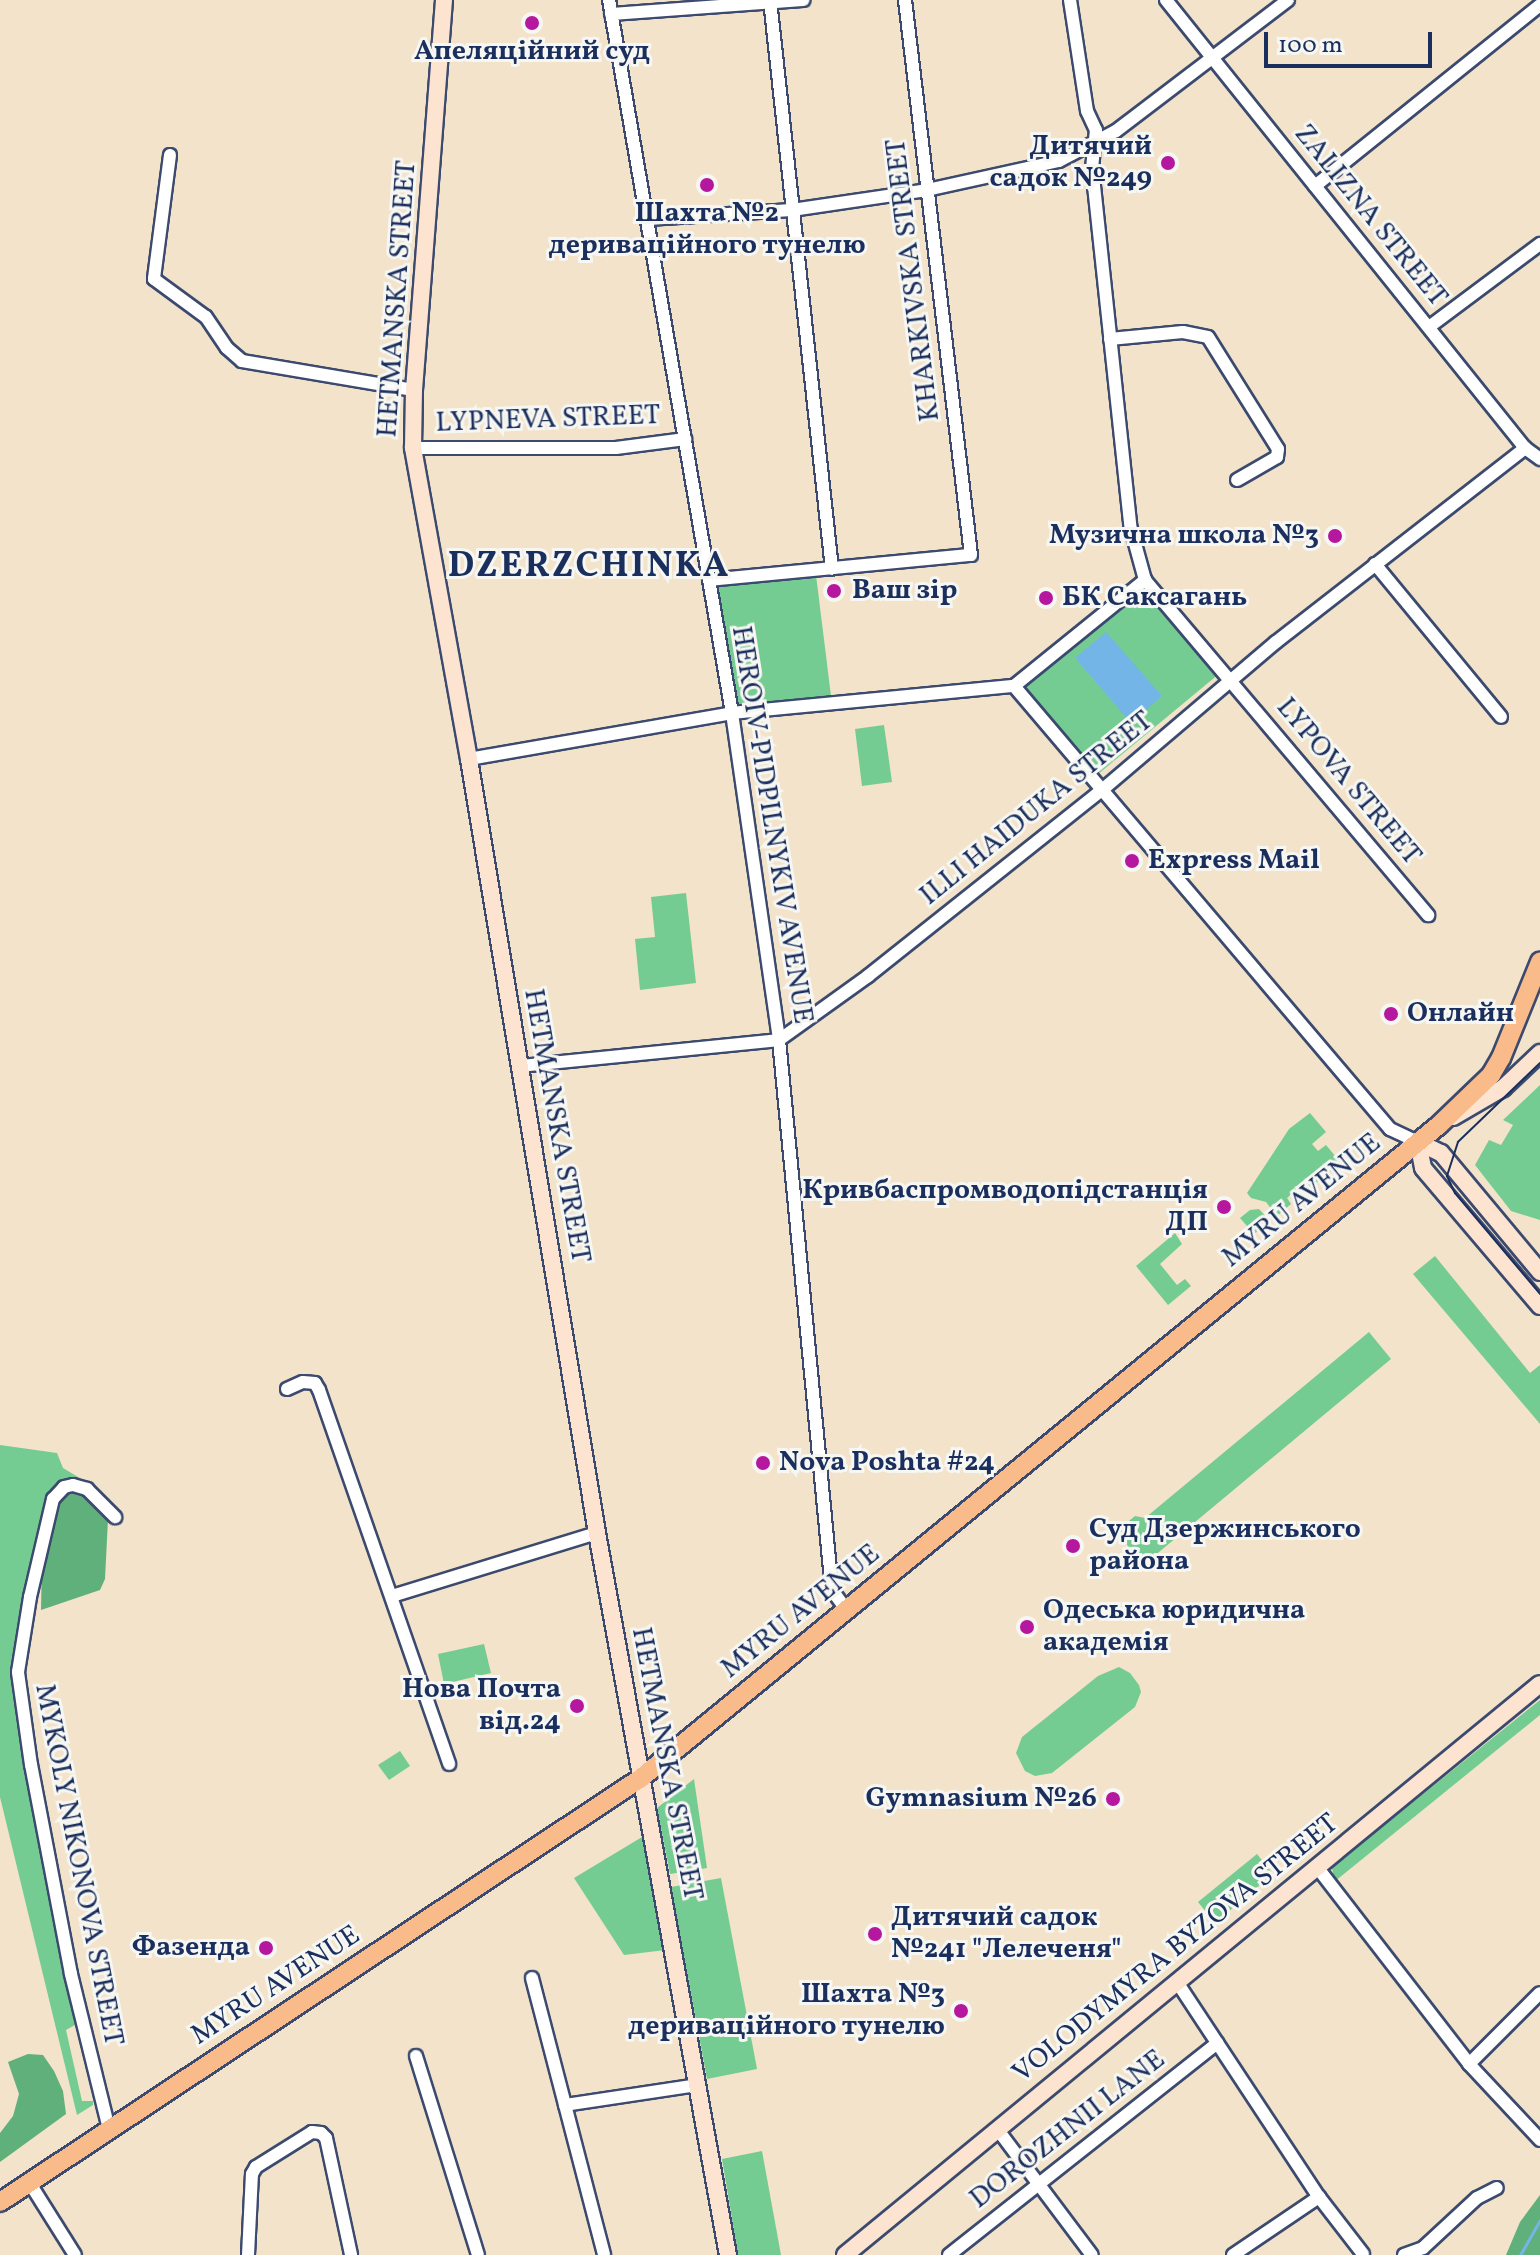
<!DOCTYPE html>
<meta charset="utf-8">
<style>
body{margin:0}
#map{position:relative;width:1540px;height:2255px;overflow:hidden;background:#f2e3ca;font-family:Vollkorn,serif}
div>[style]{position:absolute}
.green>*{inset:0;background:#75cc92}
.forest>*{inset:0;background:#60b07c}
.water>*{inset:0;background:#74b5e8}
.stream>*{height:3px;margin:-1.5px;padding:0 1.5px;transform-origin:1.5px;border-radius:1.5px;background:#74b5e8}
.roads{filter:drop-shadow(2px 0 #3b4a6e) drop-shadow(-2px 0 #3b4a6e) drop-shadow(0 2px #3b4a6e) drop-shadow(0 -2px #3b4a6e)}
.street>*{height:12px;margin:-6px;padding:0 6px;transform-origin:6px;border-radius:6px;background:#fff}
.secondary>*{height:16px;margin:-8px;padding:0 8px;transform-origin:8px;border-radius:8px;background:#fde4d1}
.primary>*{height:18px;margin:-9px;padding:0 9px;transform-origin:9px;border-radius:9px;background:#fabb8b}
.tram>*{height:2px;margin:-1px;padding:0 1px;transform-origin:1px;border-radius:1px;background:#1b2f5e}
.dots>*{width:22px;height:22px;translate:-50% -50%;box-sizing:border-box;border:4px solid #f6f6f2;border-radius:50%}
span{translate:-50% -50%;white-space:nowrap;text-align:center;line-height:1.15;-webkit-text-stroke:6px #f6f6f2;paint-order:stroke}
.poi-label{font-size:28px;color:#1b2f5e;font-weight:700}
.right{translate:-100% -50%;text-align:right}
.left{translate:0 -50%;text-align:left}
.street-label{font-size:28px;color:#1b2f5e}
.district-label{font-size:36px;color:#1b2f5e;font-weight:700;letter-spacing:2px}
.scale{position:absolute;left:1264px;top:32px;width:168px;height:36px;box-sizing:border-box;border:4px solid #1b2f5e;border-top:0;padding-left:10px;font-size:24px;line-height:28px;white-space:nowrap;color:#1b2f5e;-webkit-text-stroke:6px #f6f6f2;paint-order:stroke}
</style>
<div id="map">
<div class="green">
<i style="clip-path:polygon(816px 575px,831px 696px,737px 706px,715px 593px,719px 586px,726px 582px)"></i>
<i style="clip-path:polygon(1145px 583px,1220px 673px,1097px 775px,1022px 686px)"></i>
<i style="clip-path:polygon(884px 725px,892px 782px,862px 786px,855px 729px)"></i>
<i style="clip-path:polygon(686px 893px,696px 983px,640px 990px,635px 939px,655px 937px,651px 897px)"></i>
<i style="clip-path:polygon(1540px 1085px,1540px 1220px,1511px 1211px,1475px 1165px,1489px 1140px,1501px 1145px,1513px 1125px,1503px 1120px)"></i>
<i style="clip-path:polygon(1310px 1113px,1326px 1132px,1312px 1144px,1318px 1151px,1326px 1145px,1341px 1163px,1311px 1187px,1306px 1182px,1287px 1198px,1291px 1204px,1277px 1216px,1266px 1202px,1251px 1198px,1247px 1193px,1289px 1129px)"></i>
<i style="clip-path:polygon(1259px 1209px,1270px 1221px,1254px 1234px,1240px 1218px,1250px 1210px)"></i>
<i style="clip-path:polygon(1175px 1233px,1182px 1244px,1160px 1264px,1177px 1285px,1185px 1279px,1191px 1286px,1168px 1305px,1136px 1266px)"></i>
<i style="clip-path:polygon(1435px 1256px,1530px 1373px,1540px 1365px,1540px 1424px,1413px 1274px)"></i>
<i style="clip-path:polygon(1369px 1332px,1391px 1359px,1141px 1567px,1118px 1530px,1135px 1516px,1145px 1518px)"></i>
<i style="clip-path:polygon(0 1445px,57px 1453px,63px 1468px,88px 1483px,25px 1597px,11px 1672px,21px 1743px,75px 2025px,66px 2030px,82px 2101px,93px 2101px,93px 2105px,77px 2115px,0 1797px)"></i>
<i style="clip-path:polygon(484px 1644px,491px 1673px,444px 1684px,438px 1654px)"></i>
<i style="clip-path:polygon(1119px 1667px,1130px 1673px,1139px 1685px,1141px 1692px,1135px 1707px,1052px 1773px,1035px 1776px,1025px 1771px,1016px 1753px,1022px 1737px,1098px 1676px)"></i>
<i style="clip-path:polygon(1540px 1700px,1540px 1715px,1334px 1882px,1332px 1867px)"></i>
<i style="clip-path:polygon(400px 1751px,410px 1766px,389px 1780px,378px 1765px)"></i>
<i style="clip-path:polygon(694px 1779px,707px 1868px,670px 1874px,657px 1808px)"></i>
<i style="clip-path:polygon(652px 1831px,674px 1949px,624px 1955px,574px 1878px)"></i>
<i style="clip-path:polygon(1257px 1854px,1273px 1874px,1215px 1923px,1198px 1902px)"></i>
<i style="clip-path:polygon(721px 1878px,757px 2069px,707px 2079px,671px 1887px)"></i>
<i style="clip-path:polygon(762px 2151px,781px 2255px,738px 2255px,722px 2159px)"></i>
</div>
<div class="forest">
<i style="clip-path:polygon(72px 1490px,84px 1493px,101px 1507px,108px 1519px,105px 1579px,100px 1590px,41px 1610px,42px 1559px,54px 1507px,65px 1492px)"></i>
<i style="clip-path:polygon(28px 2054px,43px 2055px,54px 2071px,63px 2091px,66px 2114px,0 2162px,0 2133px,13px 2116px,19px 2094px,8px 2062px)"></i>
<i style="clip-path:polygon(1540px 2195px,1540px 2255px,1506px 2255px,1520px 2222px)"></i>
</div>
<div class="water">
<i style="clip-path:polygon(1106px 632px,1162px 696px,1131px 723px,1075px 658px)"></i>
</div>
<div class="stream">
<i style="left:1520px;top:2255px;width:40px;rotate:-60.3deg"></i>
</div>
<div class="roads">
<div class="street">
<i style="left:609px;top:0;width:724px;rotate:80.21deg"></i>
<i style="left:732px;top:713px;width:330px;rotate:81.8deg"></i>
<i style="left:779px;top:1040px;width:553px;rotate:84.5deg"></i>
<i style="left:832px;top:1590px;width:26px;rotate:54deg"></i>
<i style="left:770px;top:0;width:572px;rotate:83.78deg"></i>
<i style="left:1070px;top:0;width:112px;rotate:81.3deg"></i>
<i style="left:1087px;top:111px;width:21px;rotate:65deg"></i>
<i style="left:1096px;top:130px;width:37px;rotate:96deg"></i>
<i style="left:1092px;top:167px;width:364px;rotate:83.9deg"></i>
<i style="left:1131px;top:529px;width:53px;rotate:74.6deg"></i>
<i style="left:1145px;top:580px;width:439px;rotate:49.8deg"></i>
<i style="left:1166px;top:0;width:574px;rotate:51.29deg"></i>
<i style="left:1525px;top:448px;width:19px;rotate:36deg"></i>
<i style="left:611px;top:14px;width:193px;rotate:-4.2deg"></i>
<i style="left:170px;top:155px;width:125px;rotate:97.4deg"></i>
<i style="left:154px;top:279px;width:64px;rotate:36.2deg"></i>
<i style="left:206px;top:317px;width:37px;rotate:56deg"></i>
<i style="left:227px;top:348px;width:20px;rotate:41deg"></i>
<i style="left:242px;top:361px;width:174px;rotate:9.6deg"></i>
<i style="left:1315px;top:186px;width:289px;rotate:-38.8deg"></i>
<i style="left:648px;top:219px;width:144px;rotate:-3.6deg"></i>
<i style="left:792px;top:210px;width:136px;rotate:-8.4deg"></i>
<i style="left:927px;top:190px;width:135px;rotate:-12.4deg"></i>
<i style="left:1059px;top:161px;width:64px;rotate:-27.8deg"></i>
<i style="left:1116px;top:131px;width:216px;rotate:-37.3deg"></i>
<i style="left:1429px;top:327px;width:139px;rotate:-36.8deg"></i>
<i style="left:1110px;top:339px;width:73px;rotate:-5.5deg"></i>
<i style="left:1183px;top:332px;width:25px;rotate:11deg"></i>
<i style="left:1208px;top:337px;width:132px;rotate:58deg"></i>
<i style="left:1278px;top:449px;width:8px;rotate:97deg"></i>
<i style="left:1277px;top:457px;width:46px;rotate:150.1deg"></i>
<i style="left:413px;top:448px;width:203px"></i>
<i style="left:616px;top:448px;width:70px;rotate:-7.4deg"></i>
<i style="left:1375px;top:564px;width:198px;rotate:50.5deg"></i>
<i style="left:709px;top:580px;width:263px;rotate:-5.5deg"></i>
<i style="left:971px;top:555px;width:559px;rotate:-96.78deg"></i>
<i style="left:1014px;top:686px;width:581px;rotate:49.68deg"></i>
<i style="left:1390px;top:1129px;width:31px;rotate:25deg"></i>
<i style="left:1014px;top:686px;width:169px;rotate:-39deg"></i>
<i style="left:469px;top:759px;width:267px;rotate:-9.9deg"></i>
<i style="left:732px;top:713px;width:283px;rotate:-5.5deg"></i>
<i style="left:520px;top:1066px;width:260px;rotate:-5.7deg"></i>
<i style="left:779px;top:1040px;width:110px;rotate:-35.7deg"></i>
<i style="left:868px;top:976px;width:299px;rotate:-38.5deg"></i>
<i style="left:1102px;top:790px;width:228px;rotate:-40.4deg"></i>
<i style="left:1276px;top:642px;width:316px;rotate:-37.9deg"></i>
<i style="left:287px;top:1389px;width:17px;rotate:-24deg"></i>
<i style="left:303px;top:1382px;width:12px;rotate:5deg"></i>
<i style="left:315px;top:1383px;width:8px;rotate:60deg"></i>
<i style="left:319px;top:1390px;width:396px;rotate:70.8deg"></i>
<i style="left:392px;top:1596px;width:214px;rotate:-17.1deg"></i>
<i style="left:1317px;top:1867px;width:249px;rotate:52.3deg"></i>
<i style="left:1469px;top:2064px;width:104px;rotate:46.9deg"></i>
<i style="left:532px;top:1978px;width:286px;rotate:75.4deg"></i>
<i style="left:1177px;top:1982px;width:258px;rotate:56.6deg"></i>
<i style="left:1319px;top:2197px;width:72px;rotate:52.3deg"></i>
<i style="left:416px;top:2056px;width:208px;rotate:72.7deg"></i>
<i style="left:1469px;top:2064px;width:100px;rotate:-45deg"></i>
<i style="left:565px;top:2105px;width:134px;rotate:-8.6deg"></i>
<i style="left:109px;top:2129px;width:160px;rotate:-103.8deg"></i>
<i style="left:71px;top:1974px;width:213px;rotate:-100.8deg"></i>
<i style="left:31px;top:1765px;width:94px;rotate:-98deg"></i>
<i style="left:18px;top:1672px;width:76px;rotate:-80.9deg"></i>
<i style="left:30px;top:1597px;width:101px;rotate:-76.8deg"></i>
<i style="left:53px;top:1499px;width:16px;rotate:-47deg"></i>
<i style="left:64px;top:1487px;width:9px;rotate:-13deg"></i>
<i style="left:73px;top:1485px;width:15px;rotate:16deg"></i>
<i style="left:87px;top:1489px;width:40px;rotate:45deg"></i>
<i style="left:998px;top:2130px;width:156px;rotate:53.1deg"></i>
<i style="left:29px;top:2182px;width:86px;rotate:57.8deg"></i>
<i style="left:248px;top:2255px;width:81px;rotate:-87.2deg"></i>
<i style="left:252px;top:2174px;width:8px;rotate:-60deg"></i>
<i style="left:256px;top:2167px;width:66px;rotate:-32deg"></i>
<i style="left:312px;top:2132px;width:9px;rotate:6deg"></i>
<i style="left:321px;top:2133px;width:7px;rotate:45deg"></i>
<i style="left:326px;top:2138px;width:120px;rotate:77.9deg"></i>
<i style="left:949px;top:2255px;width:342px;rotate:-38.3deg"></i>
<i style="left:1233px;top:2255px;width:104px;rotate:-34deg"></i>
<i style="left:1404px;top:2255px;width:20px;rotate:-20deg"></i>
<i style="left:1423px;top:2248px;width:74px;rotate:-42.8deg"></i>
<i style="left:1477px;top:2198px;width:22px;rotate:-27deg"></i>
</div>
<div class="secondary">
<i style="left:444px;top:0;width:391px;rotate:94.4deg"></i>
<i style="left:414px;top:390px;width:58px;rotate:91deg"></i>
<i style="left:413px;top:448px;width:316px;rotate:79.8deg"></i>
<i style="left:469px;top:759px;width:785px;rotate:80.61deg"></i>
<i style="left:597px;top:1533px;width:734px;rotate:79.72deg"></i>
<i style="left:1453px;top:1117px;width:58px;rotate:-30.1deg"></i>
<i style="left:1503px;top:1088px;width:51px;rotate:-43.4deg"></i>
<i style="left:1418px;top:1142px;width:26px;rotate:79deg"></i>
<i style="left:1423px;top:1168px;width:181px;rotate:49.7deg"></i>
<i style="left:1418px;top:1142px;width:25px;rotate:26deg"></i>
<i style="left:1441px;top:1153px;width:155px;rotate:50.2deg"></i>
<i style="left:845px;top:2255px;width:899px;rotate:-39.41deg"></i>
</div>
<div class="primary">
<i style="left:0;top:2202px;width:769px;rotate:-33.48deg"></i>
<i style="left:641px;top:1778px;width:1030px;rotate:-39.29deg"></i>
<i style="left:1438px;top:1126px;width:74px;rotate:-43.9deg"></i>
<i style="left:1491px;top:1075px;width:20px;rotate:-60deg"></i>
<i style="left:1501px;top:1058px;width:104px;rotate:-67.9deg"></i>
</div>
</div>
<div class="tram">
<i style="left:1540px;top:1063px;width:114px;rotate:136.1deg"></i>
<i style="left:1458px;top:1142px;width:36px;rotate:108deg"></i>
<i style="left:1447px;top:1176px;width:19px;rotate:65deg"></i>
<i style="left:1455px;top:1193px;width:132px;rotate:49.9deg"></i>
</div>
<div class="dots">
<i style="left:532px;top:23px;background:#b5179e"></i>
<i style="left:1168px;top:163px;background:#b5179e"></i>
<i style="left:707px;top:185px;background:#b5179e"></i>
<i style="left:1335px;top:536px;background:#b5179e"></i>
<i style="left:834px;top:591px;background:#b5179e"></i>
<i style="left:1046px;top:598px;background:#b5179e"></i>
<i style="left:1132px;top:861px;background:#b5179e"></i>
<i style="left:1391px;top:1014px;background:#b5179e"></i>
<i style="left:1224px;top:1207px;background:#b5179e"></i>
<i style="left:763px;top:1463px;background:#b5179e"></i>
<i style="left:1073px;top:1546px;background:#b5179e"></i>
<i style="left:1027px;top:1627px;background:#b5179e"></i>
<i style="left:577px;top:1706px;background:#b5179e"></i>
<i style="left:1113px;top:1799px;background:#b5179e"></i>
<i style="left:875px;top:1934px;background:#b5179e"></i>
<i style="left:266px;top:1948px;background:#b5179e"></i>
<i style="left:961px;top:2011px;background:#b5179e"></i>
</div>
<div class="poi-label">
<span style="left:532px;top:52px">Апеляційний суд</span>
<span class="right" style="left:1152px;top:163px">Дитячий<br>садок №249</span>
<span style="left:707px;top:230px">Шахта №2<br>дериваційного тунелю</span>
<span class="right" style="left:1319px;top:536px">Музична школа №3</span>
<span class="left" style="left:852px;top:591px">Ваш зір</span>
<span class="left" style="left:1062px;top:598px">БК Саксагань</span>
<span class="left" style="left:1148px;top:861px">Express Mail</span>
<span class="left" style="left:1407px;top:1014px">Онлайн</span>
<span class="right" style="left:1208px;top:1207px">Кривбаспромводопідстанція<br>ДП</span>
<span class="left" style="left:779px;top:1463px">Nova Poshta #24</span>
<span class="left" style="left:1089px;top:1546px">Суд Дзержинського<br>района</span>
<span class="left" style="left:1043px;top:1627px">Одеська юридична<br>академія</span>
<span class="right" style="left:561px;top:1706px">Нова Почта<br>від.24</span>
<span class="right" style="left:1097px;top:1799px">Gymnasium №26</span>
<span class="left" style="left:891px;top:1934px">Дитячий садок<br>№241 "Лелеченя"</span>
<span class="right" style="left:250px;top:1948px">Фазенда</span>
<span class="right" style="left:945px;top:2011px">Шахта №3<br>дериваційного тунелю</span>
</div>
<div class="street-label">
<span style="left:1370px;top:216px;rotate:51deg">ZALIZNA STREET</span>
<span style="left:914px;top:280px;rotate:-97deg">KHARKIVSKA STREET</span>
<span style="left:398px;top:299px;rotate:-86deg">HETMANSKA STREET</span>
<span style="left:548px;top:420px;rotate:-2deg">LYPNEVA STREET</span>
<span style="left:1348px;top:782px;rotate:50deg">LYPOVA STREET</span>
<span style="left:1037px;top:809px;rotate:-39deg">ILLI HAIDUKA STREET</span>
<span style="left:771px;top:825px;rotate:81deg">HEROIV-PIDPILNYKIV AVENUE</span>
<span style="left:556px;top:1126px;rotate:80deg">HETMANSKA STREET</span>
<span style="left:1302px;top:1201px;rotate:-39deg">MYRU AVENUE</span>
<span style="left:801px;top:1612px;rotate:-39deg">MYRU AVENUE</span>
<span style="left:666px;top:1764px;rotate:79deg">HETMANSKA STREET</span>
<span style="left:78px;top:1865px;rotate:79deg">MYKOLY NIKONOVA STREET</span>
<span style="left:1176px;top:1949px;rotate:-39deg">VOLODYMYRA BYZOVA STREET</span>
<span style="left:276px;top:1986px;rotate:-33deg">MYRU AVENUE</span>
<span style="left:1068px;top:2130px;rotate:-38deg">DOROZHNII LANE</span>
</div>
<div class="district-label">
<span style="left:589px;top:568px">DZERZCHINKA</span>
</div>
<div class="scale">100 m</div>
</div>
